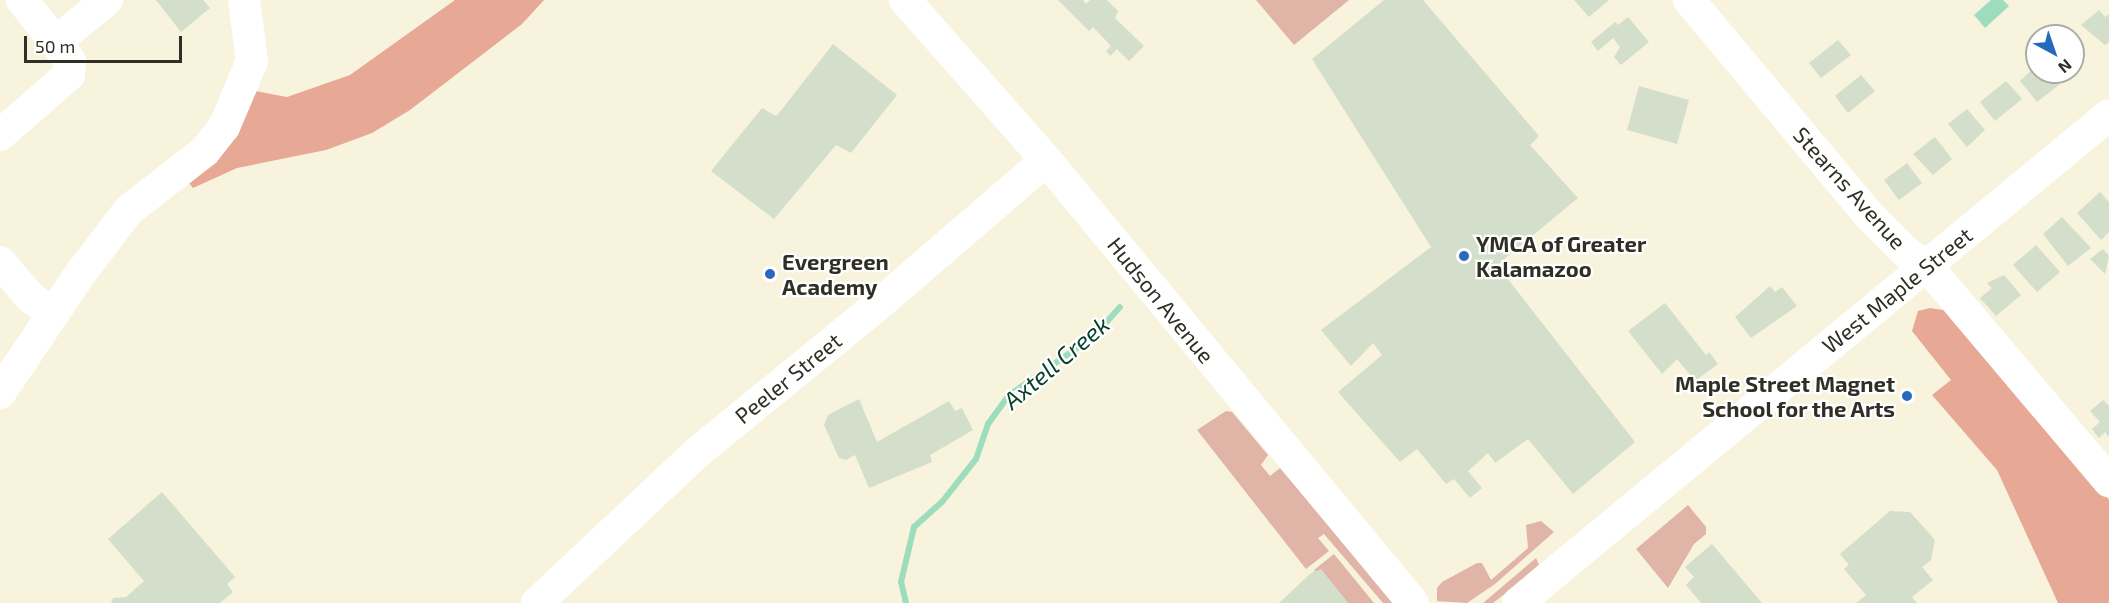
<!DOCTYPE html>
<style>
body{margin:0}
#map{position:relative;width:2109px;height:603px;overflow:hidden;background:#f7f3dc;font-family:"Exo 2",sans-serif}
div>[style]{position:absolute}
.green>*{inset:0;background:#e0b4a7}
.forest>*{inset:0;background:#e7a895}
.water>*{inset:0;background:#9dddbd}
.stream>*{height:6px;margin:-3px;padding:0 3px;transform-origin:3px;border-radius:3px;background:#9dddbd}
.building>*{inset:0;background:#d4dfcb}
.minor>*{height:32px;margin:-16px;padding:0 16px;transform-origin:16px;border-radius:16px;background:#fff}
.dots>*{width:16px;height:16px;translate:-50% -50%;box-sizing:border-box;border:3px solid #fff;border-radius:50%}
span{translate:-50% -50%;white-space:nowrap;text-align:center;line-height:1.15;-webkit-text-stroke:4.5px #fff;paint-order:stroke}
.street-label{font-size:22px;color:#302f26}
.poi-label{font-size:22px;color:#302f26;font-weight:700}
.left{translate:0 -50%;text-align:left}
.right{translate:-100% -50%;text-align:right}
.water-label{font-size:24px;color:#0b402b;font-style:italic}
.north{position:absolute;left:2025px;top:24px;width:60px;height:60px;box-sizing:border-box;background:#fff;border:2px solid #acaca8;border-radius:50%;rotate:140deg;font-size:16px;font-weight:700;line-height:24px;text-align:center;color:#302f26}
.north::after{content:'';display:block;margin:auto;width:21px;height:27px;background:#276abb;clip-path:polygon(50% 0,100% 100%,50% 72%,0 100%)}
.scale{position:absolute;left:24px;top:36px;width:158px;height:27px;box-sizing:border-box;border:3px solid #302f26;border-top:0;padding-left:8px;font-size:18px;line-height:21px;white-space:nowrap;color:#302f26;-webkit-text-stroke:4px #fff;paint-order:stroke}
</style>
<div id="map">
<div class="green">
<i style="clip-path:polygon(1256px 0,1349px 0,1294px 45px)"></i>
<i style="clip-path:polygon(1226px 411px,1232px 412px,1268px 455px,1261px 465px,1270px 476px,1280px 468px,1394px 603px,1383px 603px,1324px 534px,1318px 538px,1329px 551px,1306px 569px,1197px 430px)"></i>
<i style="clip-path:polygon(1688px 505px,1706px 527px,1706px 534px,1694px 544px,1668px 588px,1636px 549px)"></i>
<i style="clip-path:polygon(1541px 521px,1554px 532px,1495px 584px,1467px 603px,1437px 601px,1437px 588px,1442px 582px,1477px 563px,1482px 563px,1491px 580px,1528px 548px,1526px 525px)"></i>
<i style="clip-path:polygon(1334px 554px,1374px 603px,1348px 603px,1321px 570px,1316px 573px,1314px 570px)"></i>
<i style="clip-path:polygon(1536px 558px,1539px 565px,1511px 589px,1493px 603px,1483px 603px)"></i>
</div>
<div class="forest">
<i style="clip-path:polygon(455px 0,544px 0,522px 24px,410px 110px,372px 133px,326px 150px,237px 168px,193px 188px,189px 183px,245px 89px,287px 97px,350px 75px)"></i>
<i style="clip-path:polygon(1930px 308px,1949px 311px,1968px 330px,2109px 500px,2109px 603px,2058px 603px,1997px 470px,1932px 395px,1951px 380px,1912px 331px,1918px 311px)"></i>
</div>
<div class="water">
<i style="clip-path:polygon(1991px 0,2003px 0,2009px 6px,1985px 28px,1974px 15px)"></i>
</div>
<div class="stream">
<i style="left:906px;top:603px;width:22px;rotate:-103deg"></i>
<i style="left:901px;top:582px;width:57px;rotate:-76.7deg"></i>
<i style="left:914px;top:527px;width:38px;rotate:-42deg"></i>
<i style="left:942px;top:502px;width:55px;rotate:-51.7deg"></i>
<i style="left:976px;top:459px;width:37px;rotate:-71deg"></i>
<i style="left:988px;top:424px;width:34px;rotate:-54deg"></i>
<i style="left:1008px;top:396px;width:103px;rotate:-34.8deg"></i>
<i style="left:1093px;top:337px;width:40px;rotate:-48deg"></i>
</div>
<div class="building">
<i style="clip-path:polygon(156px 0,203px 0,210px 8px,181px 32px)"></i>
<i style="clip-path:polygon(1058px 0,1083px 0,1086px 4px,1090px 0,1107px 0,1118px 11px,1115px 18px,1144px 46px,1129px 61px,1117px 49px,1110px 56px,1106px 51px,1111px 46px,1093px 27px,1089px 31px)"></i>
<i style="clip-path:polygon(1384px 0,1423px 0,1539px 136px,1530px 145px,1578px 198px,1497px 265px,1635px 442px,1573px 494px,1528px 439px,1495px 463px,1488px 453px,1468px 471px,1482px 488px,1470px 498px,1454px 479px,1446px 484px,1417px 449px,1400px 462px,1338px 392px,1382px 355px,1373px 343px,1351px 366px,1321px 330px,1431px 247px,1312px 59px)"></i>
<i style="clip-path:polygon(1574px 0,1609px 0,1589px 17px)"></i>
<i style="clip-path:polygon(2099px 10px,2105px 17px,2109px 14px,2109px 42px,2105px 45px,2081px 25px)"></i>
<i style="clip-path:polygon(1628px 17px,1649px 42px,1621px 65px,1614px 57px,1620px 47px,1613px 38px,1598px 51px,1591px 42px,1615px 22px,1618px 25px)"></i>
<i style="clip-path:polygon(1838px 40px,1851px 55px,1821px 78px,1809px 63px)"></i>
<i style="clip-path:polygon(833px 44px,897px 95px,851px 153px,836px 145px,774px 219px,711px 171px,762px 108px,776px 116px,779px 113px)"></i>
<i style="clip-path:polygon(2037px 65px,2037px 72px,2051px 72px,2060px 84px,2037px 102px,2020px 81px)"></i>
<i style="clip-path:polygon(1861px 75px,1875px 91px,1848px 113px,1835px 96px)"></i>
<i style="clip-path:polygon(2006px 81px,2022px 99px,1995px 121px,1980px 102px)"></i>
<i style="clip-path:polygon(1639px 86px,1689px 100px,1677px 144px,1627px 130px)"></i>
<i style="clip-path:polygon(1967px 109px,1985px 130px,1967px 147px,1948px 124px)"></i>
<i style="clip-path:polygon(1935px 137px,1952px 159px,1933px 175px,1913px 154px)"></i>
<i style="clip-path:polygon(1907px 163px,1922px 183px,1899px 200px,1884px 180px)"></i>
<i style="clip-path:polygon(2100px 192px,2109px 202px,2109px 232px,2101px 240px,2077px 213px)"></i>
<i style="clip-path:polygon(2062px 217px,2091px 248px,2068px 266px,2043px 234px)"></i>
<i style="clip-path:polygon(2036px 245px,2060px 272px,2037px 292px,2013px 265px)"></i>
<i style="clip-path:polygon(2103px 249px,2109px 256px,2105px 274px,2090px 259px)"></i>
<i style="clip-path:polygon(2004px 275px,2021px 295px,1996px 316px,1980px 298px,1992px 288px,1987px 283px)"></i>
<i style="clip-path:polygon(1770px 286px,1775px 292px,1782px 287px,1797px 306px,1751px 338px,1735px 317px)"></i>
<i style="clip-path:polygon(1665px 303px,1706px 355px,1709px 352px,1718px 364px,1695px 381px,1677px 359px,1662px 374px,1628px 331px)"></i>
<i style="clip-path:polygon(859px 399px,877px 442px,949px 401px,955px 411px,962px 408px,973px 430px,930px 455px,932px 462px,869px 488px,855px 455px,846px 460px,839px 458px,824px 425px,828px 415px)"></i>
<i style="clip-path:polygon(2103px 400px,2109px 406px,2109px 437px,2105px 432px,2099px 438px,2092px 429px,2100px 422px,2090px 411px)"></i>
<i style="clip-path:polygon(162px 492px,235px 577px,227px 584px,233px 592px,220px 603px,111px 603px,113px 598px,126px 597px,144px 581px,108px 539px)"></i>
<i style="clip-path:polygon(1890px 511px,1910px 512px,1935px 540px,1931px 560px,1922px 567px,1933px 580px,1912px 597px,1917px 603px,1856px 603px,1866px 595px,1844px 569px,1849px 565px,1840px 554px)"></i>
<i style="clip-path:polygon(1712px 544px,1762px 603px,1701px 603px,1686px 585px,1694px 577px,1685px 567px)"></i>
<i style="clip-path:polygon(1321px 569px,1348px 603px,1279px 603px,1311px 573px)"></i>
</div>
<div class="minor">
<i style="left:905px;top:0;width:213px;rotate:48.6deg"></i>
<i style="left:1046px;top:160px;width:575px;rotate:50.36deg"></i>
<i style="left:1689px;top:0;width:279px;rotate:50.1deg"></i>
<i style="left:1868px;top:214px;width:58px;rotate:45deg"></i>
<i style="left:1909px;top:255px;width:21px;rotate:31deg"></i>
<i style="left:1927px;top:266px;width:282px;rotate:49.8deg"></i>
<i style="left:57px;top:41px;width:65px;rotate:-39.4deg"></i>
<i style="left:0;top:135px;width:91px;rotate:-41deg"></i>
<i style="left:69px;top:75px;width:14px;rotate:-86deg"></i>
<i style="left:70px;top:61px;width:78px;rotate:-128.2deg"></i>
<i style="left:0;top:262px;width:46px;rotate:49.4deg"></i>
<i style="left:30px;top:297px;width:28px;rotate:38deg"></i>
<i style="left:0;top:393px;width:143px;rotate:-56.1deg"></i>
<i style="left:80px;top:274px;width:81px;rotate:-52.6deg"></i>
<i style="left:129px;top:210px;width:96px;rotate:-37.8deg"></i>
<i style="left:205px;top:151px;width:31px;rotate:-52deg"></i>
<i style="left:224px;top:127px;width:72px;rotate:-67deg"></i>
<i style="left:252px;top:61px;width:62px;rotate:-97.5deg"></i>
<i style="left:537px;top:603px;width:222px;rotate:-43.2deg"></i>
<i style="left:699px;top:451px;width:239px;rotate:-39.2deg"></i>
<i style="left:884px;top:300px;width:214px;rotate:-40.8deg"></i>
<i style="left:1518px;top:603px;width:766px;rotate:-39.55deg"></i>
</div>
<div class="dots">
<i style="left:1464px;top:256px;background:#276abb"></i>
<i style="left:770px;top:274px;background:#276abb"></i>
<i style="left:1907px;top:396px;background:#276abb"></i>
</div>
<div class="street-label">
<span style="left:1850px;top:188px;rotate:48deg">Stearns Avenue</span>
<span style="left:1897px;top:290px;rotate:-39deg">West Maple Street</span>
<span style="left:1161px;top:300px;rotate:51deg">Hudson Avenue</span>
<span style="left:788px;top:378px;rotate:-39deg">Peeler Street</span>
</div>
<div class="poi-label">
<span class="left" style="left:1476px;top:256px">YMCA of Greater<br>Kalamazoo</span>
<span class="left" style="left:782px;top:274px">Evergreen<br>Academy</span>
<span class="right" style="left:1895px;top:396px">Maple Street Magnet<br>School for the Arts</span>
</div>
<div class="water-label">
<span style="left:1056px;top:362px;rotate:-40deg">Axtell Creek</span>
</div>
<div class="north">N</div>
<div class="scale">50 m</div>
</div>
